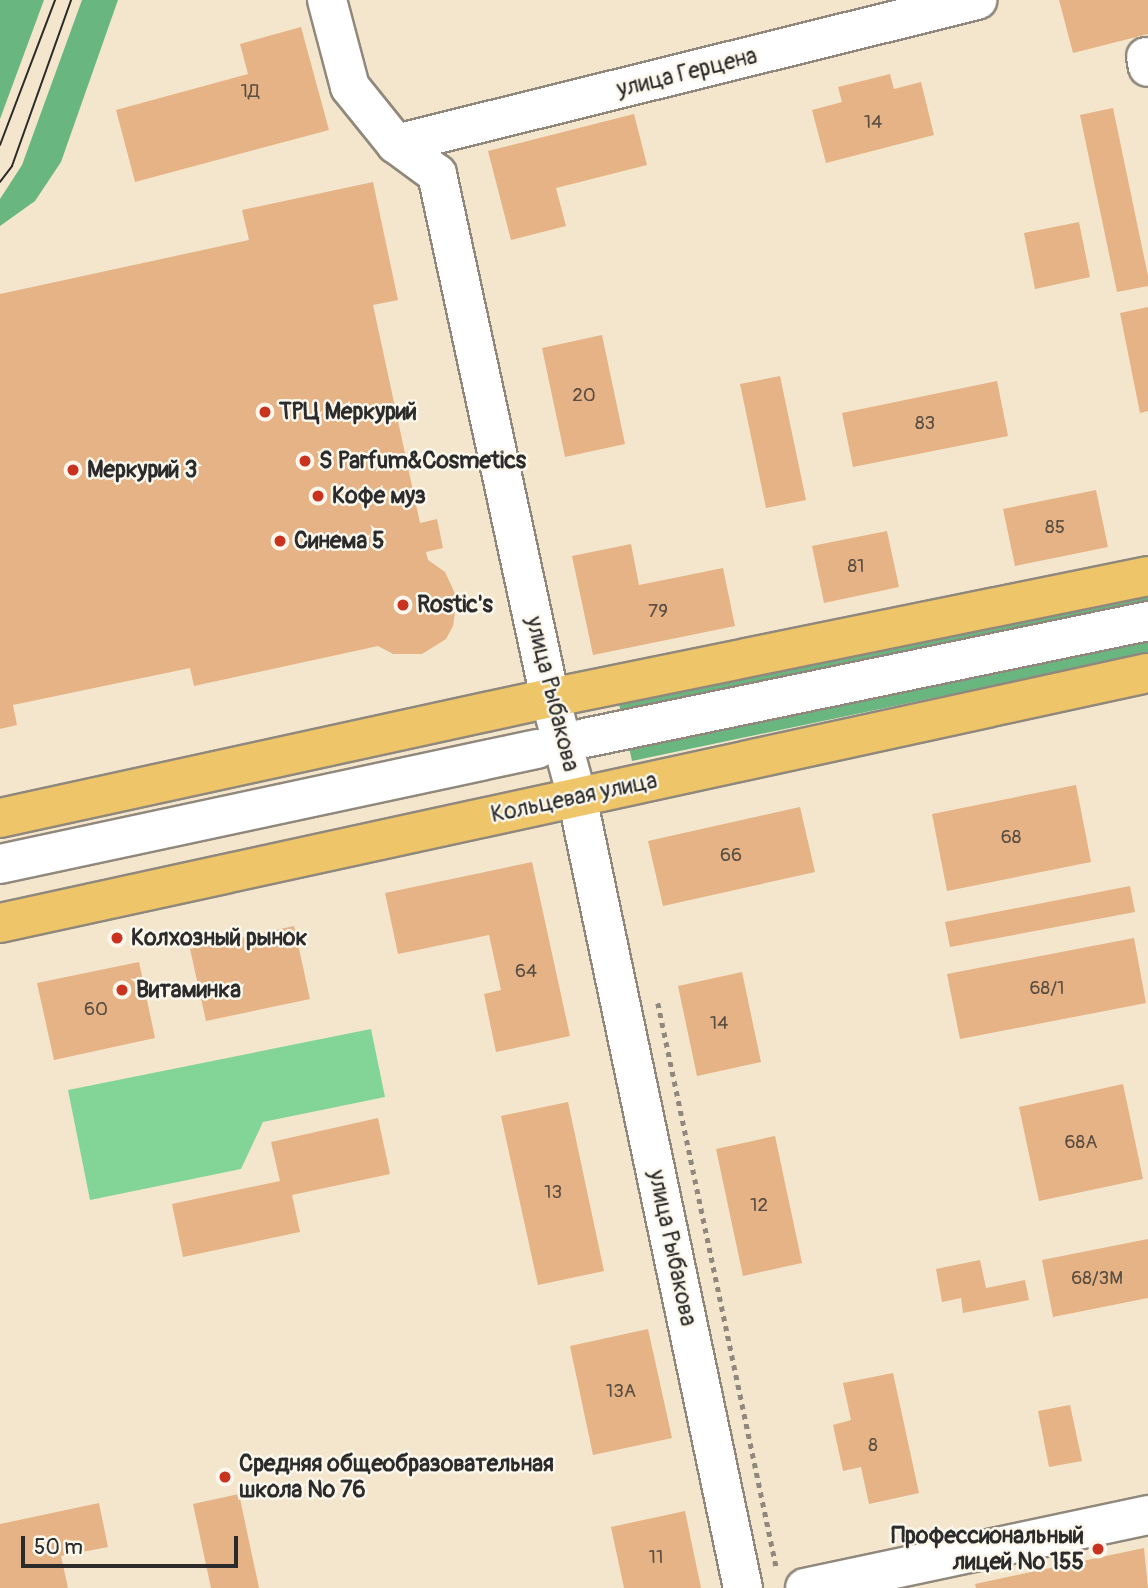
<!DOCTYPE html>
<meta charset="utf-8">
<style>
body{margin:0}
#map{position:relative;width:1148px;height:1588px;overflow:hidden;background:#f4e6cc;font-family:Pangolin,sans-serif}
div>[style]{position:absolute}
.green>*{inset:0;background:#83d597}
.forest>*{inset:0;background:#6ab680}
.building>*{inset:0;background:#e5b385}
.path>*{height:4.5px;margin-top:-2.25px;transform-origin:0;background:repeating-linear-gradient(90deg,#90887c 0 5px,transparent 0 10px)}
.roads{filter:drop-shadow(2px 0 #90887c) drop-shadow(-2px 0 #90887c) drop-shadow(0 2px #90887c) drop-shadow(0 -2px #90887c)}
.minor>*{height:38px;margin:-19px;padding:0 19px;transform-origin:19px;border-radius:19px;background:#fff}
.major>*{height:38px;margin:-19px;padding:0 19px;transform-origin:19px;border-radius:19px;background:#eec569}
.tram>*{height:2px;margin:-1px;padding:0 1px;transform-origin:1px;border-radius:1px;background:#2b2b2b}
.dots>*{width:19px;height:19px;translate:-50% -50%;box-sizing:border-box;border:4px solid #fbf7ec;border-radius:50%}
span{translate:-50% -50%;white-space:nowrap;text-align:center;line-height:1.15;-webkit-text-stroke:5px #fbf7ec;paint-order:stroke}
.number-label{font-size:19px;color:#5a4d42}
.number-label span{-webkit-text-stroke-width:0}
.street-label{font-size:23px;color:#2b2b2b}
.poi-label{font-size:23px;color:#2b2b2b;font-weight:700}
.left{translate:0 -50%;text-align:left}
.right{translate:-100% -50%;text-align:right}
.scale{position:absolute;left:21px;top:1536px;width:217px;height:32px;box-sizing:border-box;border:4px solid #2b2b2b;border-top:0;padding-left:9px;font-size:21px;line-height:24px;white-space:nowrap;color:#2b2b2b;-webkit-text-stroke:5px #fbf7ec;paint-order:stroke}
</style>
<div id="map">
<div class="green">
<i style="clip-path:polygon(371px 1029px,385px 1097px,263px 1122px,241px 1169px,90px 1200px,68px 1090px)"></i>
</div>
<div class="forest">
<i style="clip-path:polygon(0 0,44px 0,0 119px)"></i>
<i style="clip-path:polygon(82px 0,118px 0,61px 162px,35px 201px,0 226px,0 199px,22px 165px)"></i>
<i style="clip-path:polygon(1148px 593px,1148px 614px,623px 724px,619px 704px)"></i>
<i style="clip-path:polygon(1148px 633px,1148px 653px,632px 761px,628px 742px)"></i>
</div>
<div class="building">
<i style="clip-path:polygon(1059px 0,1148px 0,1148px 34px,1073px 53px)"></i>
<i style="clip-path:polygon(301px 27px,329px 130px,135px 182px,116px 110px,248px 74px,240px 44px)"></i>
<i style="clip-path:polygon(890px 74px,894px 89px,921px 82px,934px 135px,826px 163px,812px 110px,842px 102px,838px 87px)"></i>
<i style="clip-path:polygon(1113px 108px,1148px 276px,1148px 286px,1117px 292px,1080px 115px)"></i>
<i style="clip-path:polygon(634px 114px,647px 165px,556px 188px,566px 226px,511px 240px,488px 151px)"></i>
<i style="clip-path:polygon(373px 182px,398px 300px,373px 305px,420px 523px,437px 519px,443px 548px,426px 552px,428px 560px,445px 572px,457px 598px,453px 626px,446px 639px,422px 654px,393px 654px,378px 646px,194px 686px,190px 668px,13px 705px,17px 725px,0 729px,0 294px,249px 240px,242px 210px)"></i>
<i style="clip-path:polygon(1079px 222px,1090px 277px,1035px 289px,1024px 233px)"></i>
<i style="clip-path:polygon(1148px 307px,1148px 411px,1140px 413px,1120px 313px)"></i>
<i style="clip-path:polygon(602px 335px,625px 444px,565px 457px,542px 348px)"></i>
<i style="clip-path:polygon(780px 376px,806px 500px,766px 508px,740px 384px)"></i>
<i style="clip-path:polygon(997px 381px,1008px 436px,853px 467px,842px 413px)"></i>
<i style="clip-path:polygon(1096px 490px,1108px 547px,1015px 566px,1003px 509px)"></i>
<i style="clip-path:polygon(887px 531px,899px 587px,824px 603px,812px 546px)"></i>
<i style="clip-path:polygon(631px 544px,639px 585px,723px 568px,735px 626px,593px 655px,572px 556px)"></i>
<i style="clip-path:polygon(1076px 785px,1091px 862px,947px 891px,932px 814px)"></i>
<i style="clip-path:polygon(800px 807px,815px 872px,663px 906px,648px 841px)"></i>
<i style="clip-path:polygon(532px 862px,570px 1036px,496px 1052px,484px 994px,501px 990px,489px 935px,398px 954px,385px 893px)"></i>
<i style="clip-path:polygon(1130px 886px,1135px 912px,950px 947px,945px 922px)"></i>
<i style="clip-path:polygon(294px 926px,310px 999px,206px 1021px,190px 949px)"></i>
<i style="clip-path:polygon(1134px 938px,1146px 1003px,960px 1039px,947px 974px)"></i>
<i style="clip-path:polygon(139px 962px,155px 1038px,54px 1060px,37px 983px)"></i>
<i style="clip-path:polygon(742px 972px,761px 1062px,697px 1076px,678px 986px)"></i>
<i style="clip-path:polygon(1123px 1084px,1143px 1179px,1039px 1201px,1019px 1107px)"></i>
<i style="clip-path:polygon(568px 1102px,604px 1271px,538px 1285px,501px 1116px)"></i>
<i style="clip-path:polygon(378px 1118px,390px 1174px,292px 1195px,300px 1232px,183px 1257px,172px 1204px,280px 1181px,271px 1142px)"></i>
<i style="clip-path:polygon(775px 1136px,802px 1263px,743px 1276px,716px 1149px)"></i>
<i style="clip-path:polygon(1148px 1239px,1148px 1298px,1053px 1317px,1042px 1260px)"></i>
<i style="clip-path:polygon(980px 1260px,986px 1288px,1025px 1280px,1029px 1300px,963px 1313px,961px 1298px,942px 1302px,936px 1269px)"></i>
<i style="clip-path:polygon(648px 1329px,672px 1438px,593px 1455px,570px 1346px)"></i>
<i style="clip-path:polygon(893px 1373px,919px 1493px,869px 1504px,861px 1467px,843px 1471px,833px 1425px,851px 1420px,843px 1383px)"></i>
<i style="clip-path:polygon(1070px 1405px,1082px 1461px,1049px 1467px,1038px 1411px)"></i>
<i style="clip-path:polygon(239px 1494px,259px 1588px,211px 1588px,193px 1504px)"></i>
<i style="clip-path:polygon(99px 1503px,108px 1547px,61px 1556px,68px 1588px,0 1588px,0 1524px)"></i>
<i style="clip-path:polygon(685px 1511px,701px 1588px,624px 1588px,611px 1527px)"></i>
<i style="clip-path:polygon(1144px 1548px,1148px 1588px,976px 1588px,975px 1584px)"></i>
</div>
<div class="path">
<i style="left:658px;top:1003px;width:579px;rotate:78.15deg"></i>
</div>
<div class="roads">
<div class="minor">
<i style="left:327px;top:0;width:90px;rotate:75.2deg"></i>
<i style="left:350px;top:87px;width:73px;rotate:51.1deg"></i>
<i style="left:396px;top:144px;width:51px;rotate:36.2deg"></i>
<i style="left:437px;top:174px;width:536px;rotate:77.83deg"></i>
<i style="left:550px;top:698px;width:103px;rotate:74.7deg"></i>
<i style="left:577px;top:797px;width:808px;rotate:78.15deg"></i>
<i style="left:1146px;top:57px;width:10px;rotate:79deg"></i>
<i style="left:396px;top:144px;width:599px;rotate:-13.92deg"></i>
<i style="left:585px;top:738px;width:575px;rotate:-11.74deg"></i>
<i style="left:0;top:864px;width:549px;rotate:-12.09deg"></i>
<i style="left:805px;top:1588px;width:351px;rotate:-12deg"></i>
</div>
<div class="major">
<i style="left:0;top:818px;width:563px;rotate:-12.31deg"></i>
<i style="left:550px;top:698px;width:610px;rotate:-11.53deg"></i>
<i style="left:0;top:923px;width:1175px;rotate:-12.29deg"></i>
</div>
</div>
<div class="tram">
<i style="left:0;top:145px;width:155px;rotate:-69.2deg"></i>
<i style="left:0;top:182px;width:20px;rotate:-53deg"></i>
<i style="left:12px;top:166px;width:176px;rotate:-70.4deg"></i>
</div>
<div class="dots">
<i style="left:265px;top:412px;background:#c8321e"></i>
<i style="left:305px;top:461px;background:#c8321e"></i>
<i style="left:73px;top:470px;background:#c8321e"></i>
<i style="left:318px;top:496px;background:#c8321e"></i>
<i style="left:280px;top:541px;background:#c8321e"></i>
<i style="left:403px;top:605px;background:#c8321e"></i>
<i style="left:117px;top:938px;background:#c8321e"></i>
<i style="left:122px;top:990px;background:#c8321e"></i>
<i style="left:225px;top:1477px;background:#c8321e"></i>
<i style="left:1098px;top:1549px;background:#c8321e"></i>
</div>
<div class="number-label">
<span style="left:250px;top:92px">1Д</span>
<span style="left:873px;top:123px">14</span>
<span style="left:584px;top:396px">20</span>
<span style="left:925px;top:424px">83</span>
<span style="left:1055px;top:528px">85</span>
<span style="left:856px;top:567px">81</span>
<span style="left:658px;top:612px">79</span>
<span style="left:1011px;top:838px">68</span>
<span style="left:731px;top:856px">66</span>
<span style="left:526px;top:972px">64</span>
<span style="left:1047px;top:989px">68/1</span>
<span style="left:96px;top:1010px">60</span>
<span style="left:719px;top:1024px">14</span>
<span style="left:1081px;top:1143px">68А</span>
<span style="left:553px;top:1193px">13</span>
<span style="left:759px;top:1206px">12</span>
<span style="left:1097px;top:1279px">68/3М</span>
<span style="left:621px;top:1392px">13А</span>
<span style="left:873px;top:1446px">8</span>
<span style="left:656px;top:1558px">11</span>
</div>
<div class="street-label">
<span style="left:687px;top:73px;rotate:-14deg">улица Герцена</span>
<span style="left:552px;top:694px;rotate:76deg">улица Рыбакова</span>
<span style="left:574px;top:798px;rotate:-12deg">Кольцевая улица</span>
<span style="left:672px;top:1248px;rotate:78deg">улица Рыбакова</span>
</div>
<div class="poi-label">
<span class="left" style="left:279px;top:412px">ТРЦ Меркурий</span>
<span class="left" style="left:319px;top:461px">S Parfum&amp;Cosmetics</span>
<span class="left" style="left:87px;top:470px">Меркурий 3</span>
<span class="left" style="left:332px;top:496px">Кофе муз</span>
<span class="left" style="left:294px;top:541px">Синема 5</span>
<span class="left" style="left:417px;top:605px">Rostic's</span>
<span class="left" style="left:131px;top:938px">Колхозный рынок</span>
<span class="left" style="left:136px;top:990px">Витаминка</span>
<span class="left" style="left:239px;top:1477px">Средняя общеобразовательная<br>школа № 76</span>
<span class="right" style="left:1084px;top:1549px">Профессиональный<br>лицей № 155</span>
</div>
<div class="scale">50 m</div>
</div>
